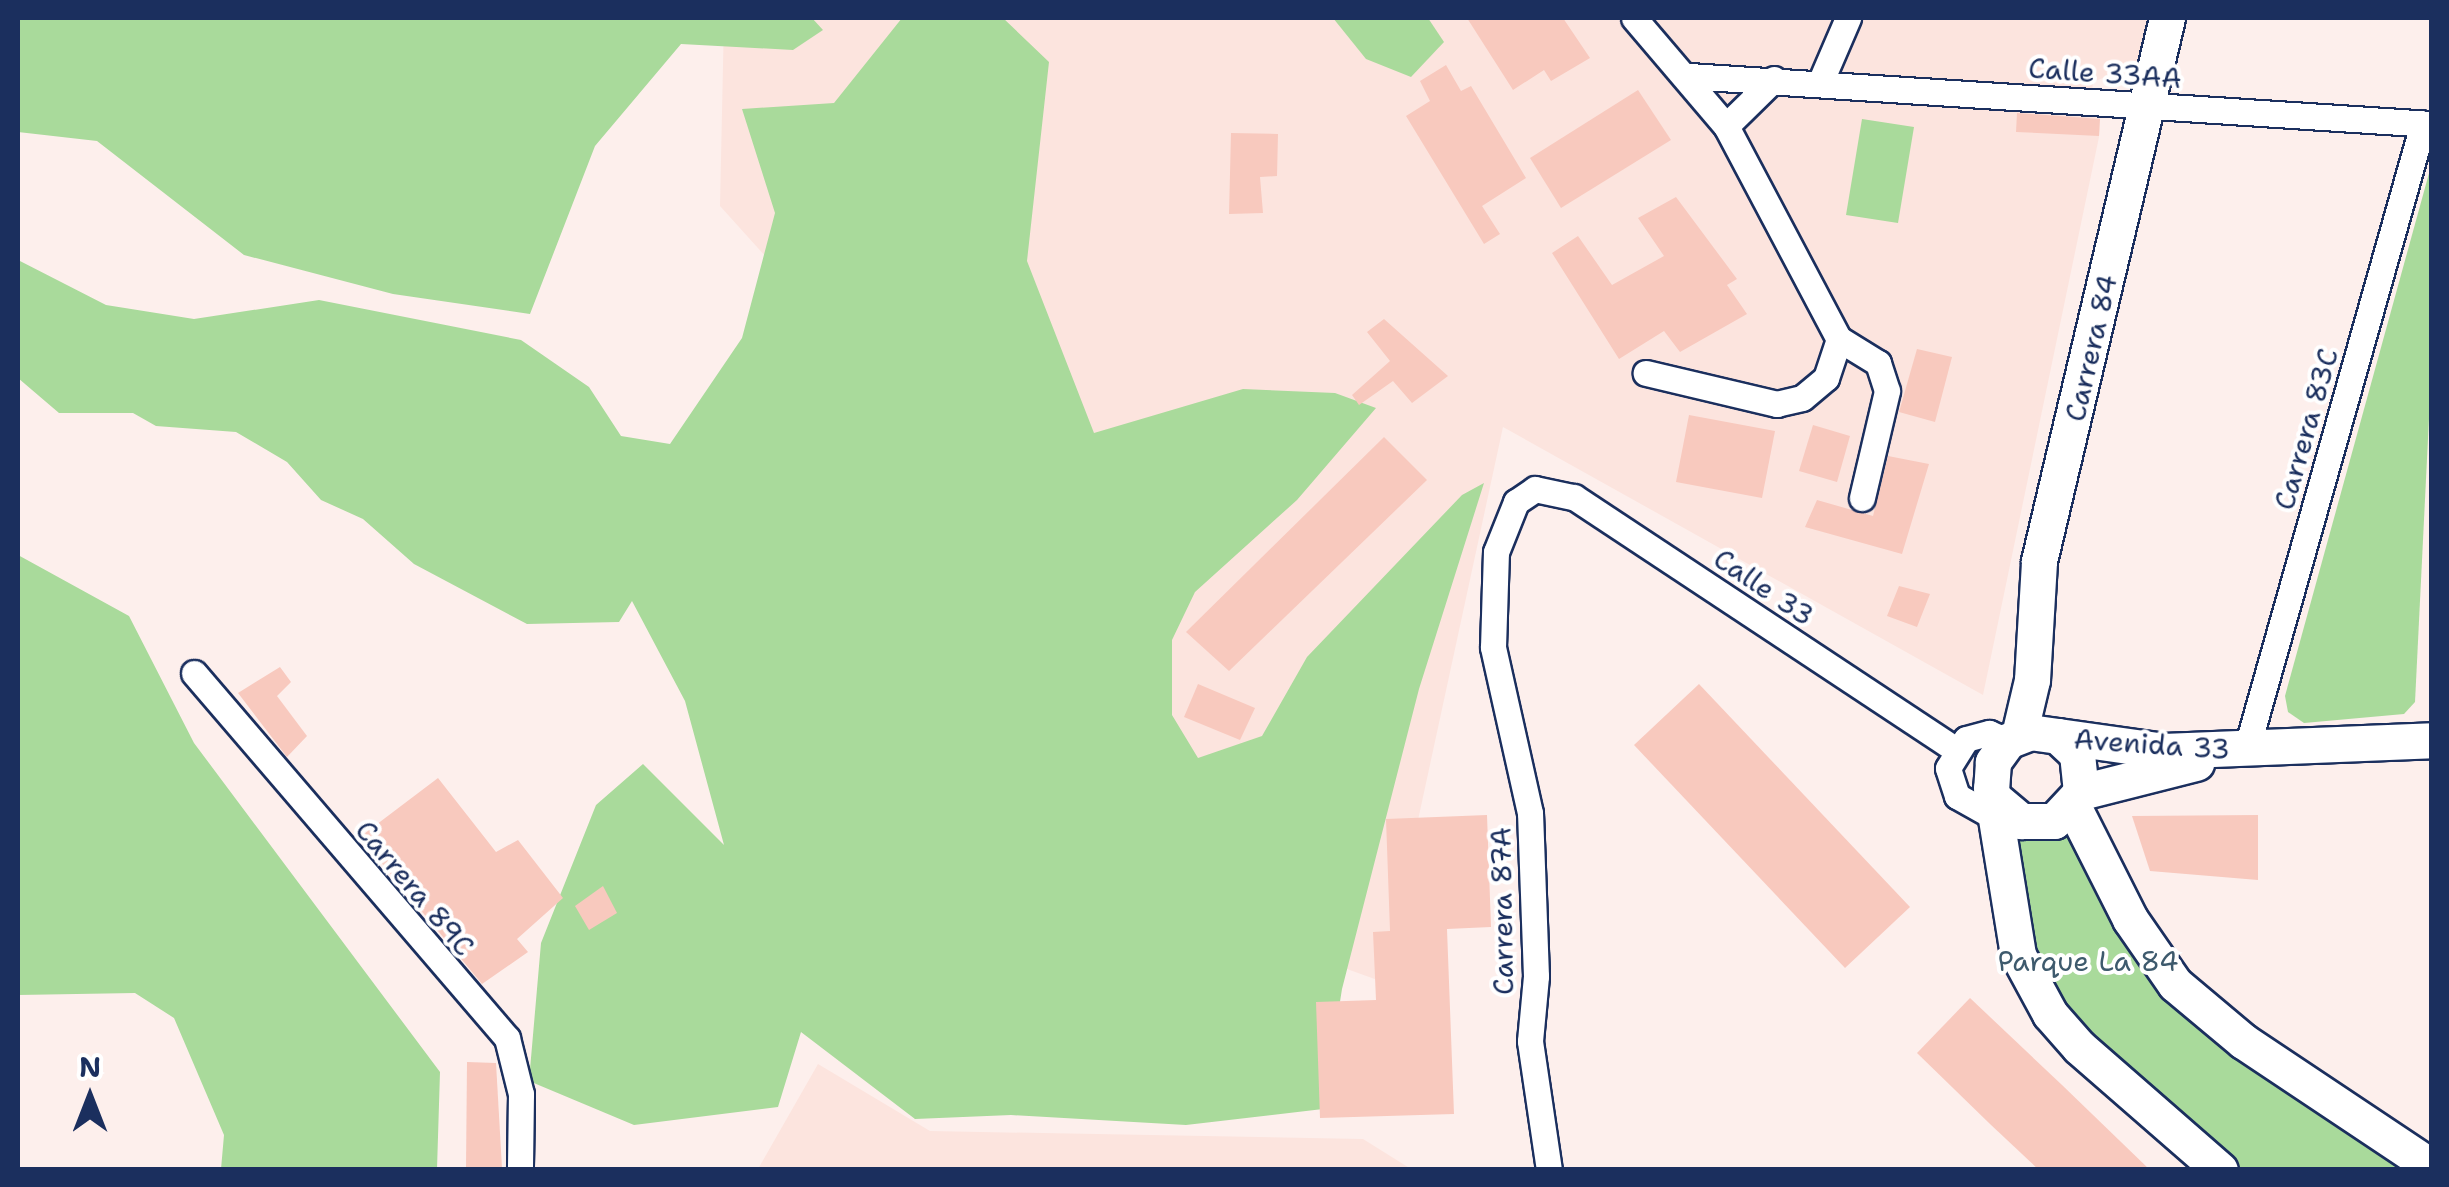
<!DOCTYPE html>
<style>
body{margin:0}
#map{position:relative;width:2449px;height:1187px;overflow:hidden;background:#fdefec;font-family:"Shantell Sans",sans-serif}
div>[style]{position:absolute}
.built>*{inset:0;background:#fce4de}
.green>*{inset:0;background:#a9da9b}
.building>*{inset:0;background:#f8c9be}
.roads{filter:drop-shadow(2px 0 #1b2f5e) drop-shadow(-2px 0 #1b2f5e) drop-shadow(0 2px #1b2f5e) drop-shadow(0 -2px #1b2f5e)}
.street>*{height:25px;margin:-12.5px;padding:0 12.5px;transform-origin:12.5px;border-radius:12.5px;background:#fff}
.secondary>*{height:35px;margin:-17.5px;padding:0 17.5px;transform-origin:17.5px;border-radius:17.5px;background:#fff}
span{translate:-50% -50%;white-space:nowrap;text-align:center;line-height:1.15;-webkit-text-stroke:8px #fff;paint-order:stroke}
.street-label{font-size:28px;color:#1b2f5e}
.park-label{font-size:28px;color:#3e5a6d}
.frame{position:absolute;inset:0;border:20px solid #1b2f5e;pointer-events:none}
.north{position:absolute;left:40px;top:1047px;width:100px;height:100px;-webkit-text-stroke:8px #fff;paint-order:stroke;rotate:0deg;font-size:28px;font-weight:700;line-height:40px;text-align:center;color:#1b2f5e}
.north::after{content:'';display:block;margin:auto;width:35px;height:45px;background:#1b2f5e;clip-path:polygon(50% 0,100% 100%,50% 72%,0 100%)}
</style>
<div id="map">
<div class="built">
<i style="clip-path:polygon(724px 18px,2150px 18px,2142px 62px,2093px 82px,2090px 114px,2100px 115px,2099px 137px,1983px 695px,1503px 427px,1383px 982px,1211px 920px,820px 317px,720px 206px)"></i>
<i style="clip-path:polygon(818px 1064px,930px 1131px,1363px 1139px,1411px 1169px,758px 1169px)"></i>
</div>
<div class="green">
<i style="clip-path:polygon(18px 18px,812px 18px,823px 30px,793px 50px,681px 44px,595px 146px,530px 314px,393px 294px,244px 255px,97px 141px,18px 132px)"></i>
<i style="clip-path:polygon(902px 18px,1003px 18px,1049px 62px,1027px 261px,1094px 433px,1243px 389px,1335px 393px,1376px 408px,1297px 500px,1195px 592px,1172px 640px,1172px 715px,1198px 758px,1262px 736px,1307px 657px,1462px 495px,1484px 483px,1419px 689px,1342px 989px,1323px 1109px,1186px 1125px,1011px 1115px,915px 1119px,801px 1032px,778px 1107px,634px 1125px,529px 1081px,541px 943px,596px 805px,643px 764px,724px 845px,685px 701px,632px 601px,619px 622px,527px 624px,414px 564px,363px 519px,321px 500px,287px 462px,236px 432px,156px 426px,133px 413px,59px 413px,18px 378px,18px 260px,106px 305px,194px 319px,319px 300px,521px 340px,589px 387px,621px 436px,670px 444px,742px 338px,775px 213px,742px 109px,834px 103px)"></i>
<i style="clip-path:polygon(1333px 18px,1428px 18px,1444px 42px,1411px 77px,1366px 59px)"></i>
<i style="clip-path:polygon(1862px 119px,1914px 127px,1898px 223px,1846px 215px)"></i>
<i style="clip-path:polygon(2431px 166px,2431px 378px,2415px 702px,2404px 714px,2304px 723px,2288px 712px,2285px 696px)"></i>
<i style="clip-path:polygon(18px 555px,129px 616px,194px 743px,440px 1072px,437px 1169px,221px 1169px,224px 1135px,174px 1018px,135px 993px,18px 995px)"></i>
<i style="clip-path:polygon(2073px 806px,2175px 984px,2431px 1169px,2220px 1169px,2034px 989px,2010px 816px)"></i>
</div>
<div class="building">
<i style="clip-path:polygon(1467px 18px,1563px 18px,1590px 58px,1551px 81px,1544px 70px,1513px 90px)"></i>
<i style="clip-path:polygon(1446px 65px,1461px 91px,1471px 86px,1526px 178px,1482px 206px,1500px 234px,1484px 244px,1406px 116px,1430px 101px,1420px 81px)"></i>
<i style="clip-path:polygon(1638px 90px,1671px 140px,1561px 208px,1530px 158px)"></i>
<i style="clip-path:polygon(2017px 113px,2100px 119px,2099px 136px,2016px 132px)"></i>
<i style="clip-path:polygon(1231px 133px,1278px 134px,1277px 176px,1260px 177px,1263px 213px,1229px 214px)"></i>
<i style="clip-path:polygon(1676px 197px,1737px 279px,1727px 285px,1747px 314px,1680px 352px,1664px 331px,1619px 359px,1552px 253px,1578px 236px,1612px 285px,1664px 256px,1638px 218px)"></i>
<i style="clip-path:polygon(1384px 319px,1448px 376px,1412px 403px,1393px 381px,1359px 405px,1352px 395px,1390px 361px,1367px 332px)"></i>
<i style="clip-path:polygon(1917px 349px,1952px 357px,1935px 422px,1899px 412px)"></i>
<i style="clip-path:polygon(1689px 415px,1775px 431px,1762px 498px,1676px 482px)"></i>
<i style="clip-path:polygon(1813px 425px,1850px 436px,1837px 482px,1799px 471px)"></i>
<i style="clip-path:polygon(1384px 437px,1427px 480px,1229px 671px,1186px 632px)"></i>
<i style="clip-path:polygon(1888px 456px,1929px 464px,1902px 554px,1805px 527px,1817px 500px,1873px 516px)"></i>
<i style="clip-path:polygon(1899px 586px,1930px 594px,1917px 627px,1887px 616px)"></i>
<i style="clip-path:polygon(280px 667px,291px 682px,277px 696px,307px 736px,287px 757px,238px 693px)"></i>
<i style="clip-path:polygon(1198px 684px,1255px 708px,1240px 740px,1184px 717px)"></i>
<i style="clip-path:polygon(1699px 684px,1910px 907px,1845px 968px,1634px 745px)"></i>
<i style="clip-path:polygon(438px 778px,496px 852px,518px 840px,563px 898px,517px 939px,528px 952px,482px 984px,360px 837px)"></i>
<i style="clip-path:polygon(1487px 815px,1491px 927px,1447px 929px,1454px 1114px,1320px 1118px,1316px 1002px,1376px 1000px,1373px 932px,1390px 931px,1386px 819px)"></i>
<i style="clip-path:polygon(2258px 815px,2258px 880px,2150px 871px,2132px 816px)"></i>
<i style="clip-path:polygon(603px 886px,617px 913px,589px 930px,575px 906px)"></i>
<i style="clip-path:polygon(1970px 998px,2062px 1085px,2150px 1170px,2039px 1170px,1990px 1124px,1917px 1053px)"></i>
<i style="clip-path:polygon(467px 1062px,496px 1063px,502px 1168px,466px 1168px)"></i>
</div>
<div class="roads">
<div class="street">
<i style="left:1634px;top:18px;width:142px;rotate:49.6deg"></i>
<i style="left:1726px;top:126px;width:241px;rotate:62.1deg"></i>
<i style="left:1839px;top:339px;width:41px;rotate:108.4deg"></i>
<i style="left:1826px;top:378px;width:31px;rotate:140deg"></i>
<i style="left:1802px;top:398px;width:26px;rotate:167deg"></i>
<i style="left:1777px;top:404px;width:135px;rotate:-166.7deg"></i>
<i style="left:1689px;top:76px;width:745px;rotate:3.7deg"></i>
<i style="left:1820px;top:83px;width:71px;rotate:-66.7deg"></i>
<i style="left:1726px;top:126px;width:67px;rotate:-44.4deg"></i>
<i style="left:1839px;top:339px;width:46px;rotate:31.6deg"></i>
<i style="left:1878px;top:363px;width:29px;rotate:72deg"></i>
<i style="left:1887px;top:391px;width:110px;rotate:103.2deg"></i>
<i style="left:194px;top:673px;width:481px;rotate:49.4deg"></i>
<i style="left:507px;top:1038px;width:58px;rotate:76deg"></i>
<i style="left:521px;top:1094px;width:76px;rotate:90.8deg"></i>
<i style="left:2246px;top:751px;width:652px;rotate:-74.24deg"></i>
<i style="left:1998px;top:819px;width:47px;rotate:-150.7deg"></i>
<i style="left:1957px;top:796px;width:29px;rotate:-108deg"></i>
<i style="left:1948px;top:768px;width:34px;rotate:-58deg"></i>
<i style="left:1966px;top:739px;width:24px;rotate:-15deg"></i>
<i style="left:1989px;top:733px;width:21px;rotate:23deg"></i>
<i style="left:1549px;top:1170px;width:130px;rotate:-98.4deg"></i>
<i style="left:1530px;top:1041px;width:65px;rotate:-84.7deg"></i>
<i style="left:1536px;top:976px;width:163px;rotate:-92.1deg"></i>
<i style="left:1530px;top:813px;width:170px;rotate:-102.6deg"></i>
<i style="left:1493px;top:647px;width:95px;rotate:-88.2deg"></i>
<i style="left:1496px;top:552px;width:54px;rotate:-68.2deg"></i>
<i style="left:1516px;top:502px;width:23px;rotate:-34deg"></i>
<i style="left:1535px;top:489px;width:40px;rotate:12deg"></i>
<i style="left:1574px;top:497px;width:457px;rotate:33.5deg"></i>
</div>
<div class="secondary">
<i style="left:2019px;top:735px;width:57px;rotate:-76.7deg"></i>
<i style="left:2032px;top:680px;width:119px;rotate:-86.6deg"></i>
<i style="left:2039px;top:561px;width:558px;rotate:-76.74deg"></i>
<i style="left:2058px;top:736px;width:106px;rotate:8.1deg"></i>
<i style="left:2163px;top:751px;width:269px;rotate:-2.3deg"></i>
<i style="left:2081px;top:792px;width:119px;rotate:-14.2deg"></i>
<i style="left:1996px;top:800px;width:33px;rotate:40deg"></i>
<i style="left:2021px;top:821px;width:33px"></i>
<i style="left:2054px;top:821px;width:40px;rotate:-47deg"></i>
<i style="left:2081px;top:792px;width:38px;rotate:-96deg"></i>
<i style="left:2077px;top:754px;width:26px;rotate:-137deg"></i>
<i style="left:2058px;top:736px;width:27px;rotate:-172deg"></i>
<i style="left:2031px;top:732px;width:25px;rotate:159deg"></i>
<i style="left:2008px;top:741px;width:26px;rotate:126deg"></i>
<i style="left:1993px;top:762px;width:26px;rotate:94deg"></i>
<i style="left:1991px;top:788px;width:169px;rotate:80.8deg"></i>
<i style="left:2018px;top:955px;width:67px;rotate:61.5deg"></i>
<i style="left:2050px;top:1014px;width:44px;rotate:48.7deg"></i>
<i style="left:2079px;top:1047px;width:187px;rotate:41.1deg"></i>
<i style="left:2073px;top:806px;width:127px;rotate:63.2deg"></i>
<i style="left:2130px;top:919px;width:79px;rotate:55.3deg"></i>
<i style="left:2175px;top:984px;width:89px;rotate:40deg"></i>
<i style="left:2243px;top:1041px;width:227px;rotate:33.7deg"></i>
</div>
</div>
<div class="street-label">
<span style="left:2105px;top:73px;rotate:4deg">Calle 33AA</span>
<span style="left:2091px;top:348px;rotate:-77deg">Carrera 84</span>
<span style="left:2306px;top:429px;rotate:-74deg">Carrera 83C</span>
<span style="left:1764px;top:587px;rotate:34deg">Calle 33</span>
<span style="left:2152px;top:744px;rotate:4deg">Avenida 33</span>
<span style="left:415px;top:888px;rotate:50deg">Carrera 89C</span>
<span style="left:1502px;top:911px;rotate:-91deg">Carrera 87A</span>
</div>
<div class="park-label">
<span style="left:2088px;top:961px">Parque La 84</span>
</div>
<div class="frame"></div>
<div class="north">N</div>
</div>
